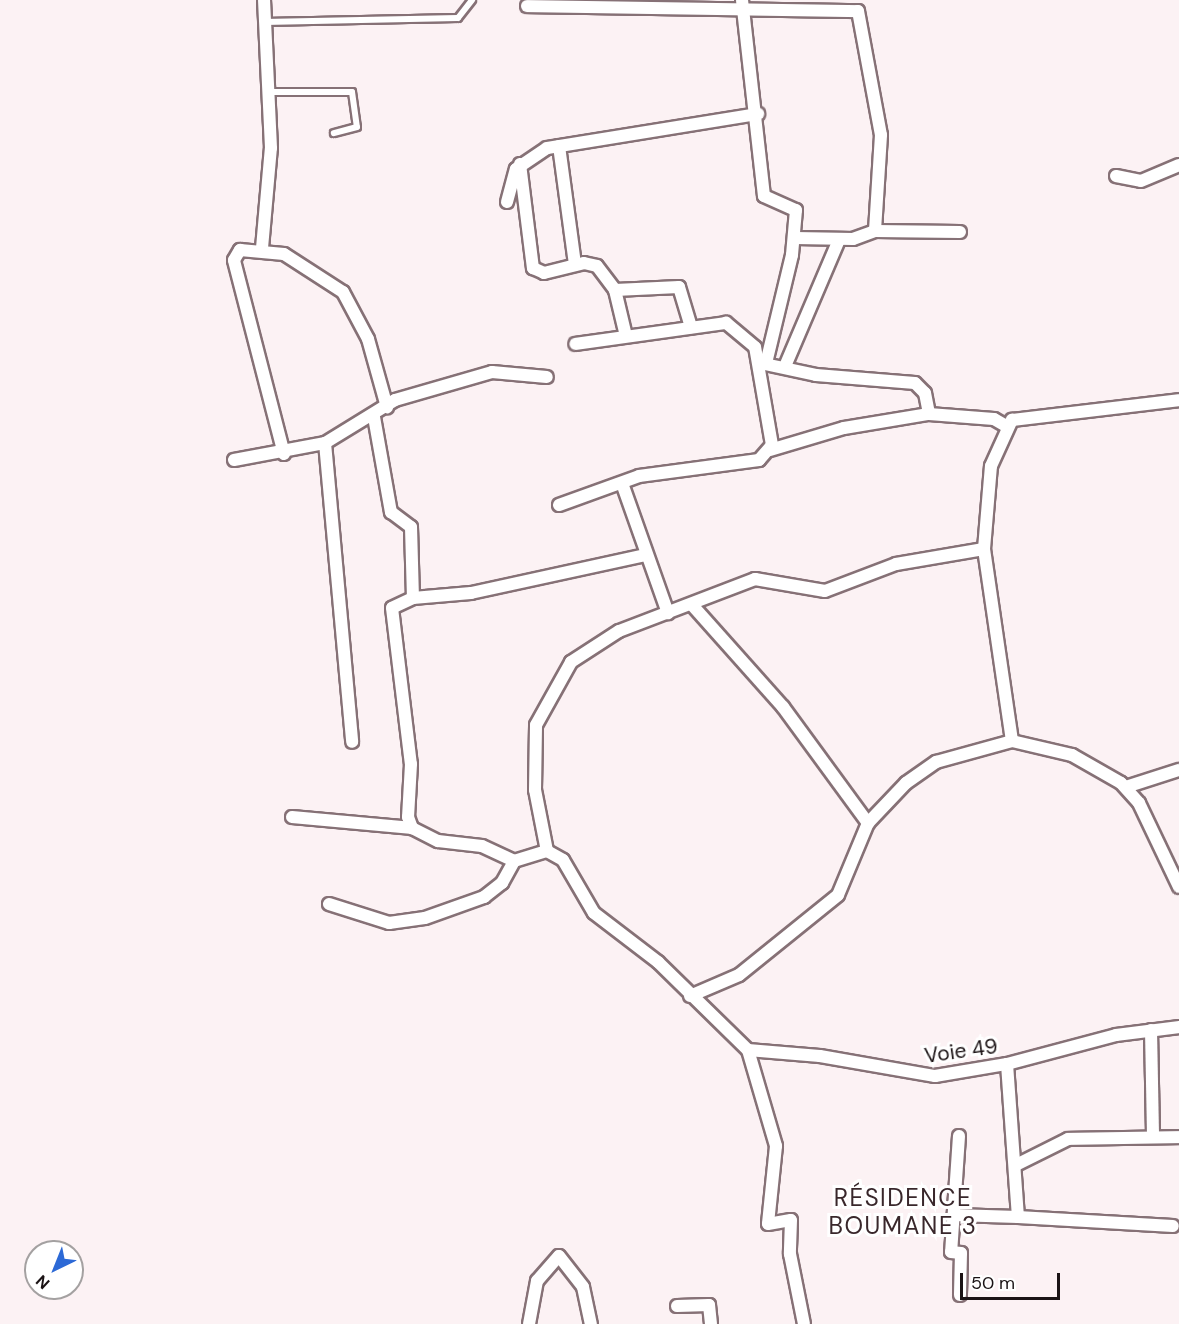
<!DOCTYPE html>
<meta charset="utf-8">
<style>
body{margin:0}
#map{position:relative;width:1179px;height:1324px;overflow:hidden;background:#fcf2f4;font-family:"DM Sans",sans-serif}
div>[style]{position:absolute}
.roads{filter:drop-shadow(2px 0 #867176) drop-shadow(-2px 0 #867176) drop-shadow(0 2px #867176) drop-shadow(0 -2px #867176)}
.lane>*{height:6px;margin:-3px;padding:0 3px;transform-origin:3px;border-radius:3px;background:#fff}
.street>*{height:12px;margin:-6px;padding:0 6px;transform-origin:6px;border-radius:6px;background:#fff}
span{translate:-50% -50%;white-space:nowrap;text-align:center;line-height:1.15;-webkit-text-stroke:6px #fff;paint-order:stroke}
.street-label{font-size:21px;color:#1b1315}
.quarter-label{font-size:24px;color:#39272b;letter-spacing:1.5px}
.north{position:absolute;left:24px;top:1240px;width:60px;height:60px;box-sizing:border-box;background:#fff;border:2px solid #a4a1a1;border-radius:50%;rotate:223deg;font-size:16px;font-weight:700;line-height:24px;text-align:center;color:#1b1315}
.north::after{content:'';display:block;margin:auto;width:21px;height:27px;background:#2c69d6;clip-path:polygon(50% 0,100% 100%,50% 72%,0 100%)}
.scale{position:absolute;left:960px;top:1273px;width:100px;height:27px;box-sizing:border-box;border:3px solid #1b1315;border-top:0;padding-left:8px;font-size:18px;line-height:21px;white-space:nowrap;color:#1b1315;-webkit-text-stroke:4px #fff;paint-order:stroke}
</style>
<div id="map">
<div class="roads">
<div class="lane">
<i style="left:264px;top:22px;width:194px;rotate:-1.2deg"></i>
<i style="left:458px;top:18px;width:23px;rotate:-52deg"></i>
<i style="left:268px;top:92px;width:84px"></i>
<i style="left:352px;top:92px;width:35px;rotate:82deg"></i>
<i style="left:357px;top:127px;width:24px;rotate:165deg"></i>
</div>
<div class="street">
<i style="left:742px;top:0;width:197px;rotate:83.6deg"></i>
<i style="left:764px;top:196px;width:35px;rotate:24deg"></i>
<i style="left:796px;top:210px;width:45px;rotate:95.1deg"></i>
<i style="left:792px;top:255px;width:111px;rotate:103.5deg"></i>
<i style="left:527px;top:6px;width:331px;rotate:0.9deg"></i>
<i style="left:858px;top:11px;width:126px;rotate:79.5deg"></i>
<i style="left:881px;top:135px;width:96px;rotate:93.6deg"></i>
<i style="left:559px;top:146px;width:120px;rotate:82.3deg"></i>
<i style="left:520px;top:164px;width:105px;rotate:82.9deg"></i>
<i style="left:533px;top:268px;width:12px;rotate:24deg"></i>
<i style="left:544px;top:273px;width:41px;rotate:-14deg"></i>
<i style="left:584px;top:263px;width:13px;rotate:13deg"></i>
<i style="left:597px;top:266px;width:30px;rotate:53deg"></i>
<i style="left:615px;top:290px;width:47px;rotate:76.6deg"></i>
<i style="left:1116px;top:176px;width:25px;rotate:11deg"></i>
<i style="left:1141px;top:181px;width:41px;rotate:-22.8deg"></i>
<i style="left:507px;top:202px;width:34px;rotate:-75deg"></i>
<i style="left:516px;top:169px;width:37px;rotate:-34deg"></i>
<i style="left:547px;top:148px;width:214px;rotate:-9.2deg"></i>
<i style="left:795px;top:238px;width:58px;rotate:1deg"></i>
<i style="left:853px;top:239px;width:23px;rotate:-20deg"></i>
<i style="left:875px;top:231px;width:85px;rotate:0.7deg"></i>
<i style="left:262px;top:248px;width:100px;rotate:-84.9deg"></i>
<i style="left:271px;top:148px;width:148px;rotate:-92.7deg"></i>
<i style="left:615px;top:290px;width:64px;rotate:-2.7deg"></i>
<i style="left:679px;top:287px;width:42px;rotate:73.3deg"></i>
<i style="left:760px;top:363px;width:57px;rotate:12.1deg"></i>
<i style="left:816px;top:375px;width:99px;rotate:4.6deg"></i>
<i style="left:915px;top:383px;width:14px;rotate:45deg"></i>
<i style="left:925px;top:393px;width:21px;rotate:79deg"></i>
<i style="left:786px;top:364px;width:135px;rotate:-66.9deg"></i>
<i style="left:374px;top:417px;width:97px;rotate:79.9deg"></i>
<i style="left:391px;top:512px;width:25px;rotate:37deg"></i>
<i style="left:411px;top:527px;width:71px;rotate:88.4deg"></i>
<i style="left:413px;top:598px;width:23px;rotate:155deg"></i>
<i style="left:392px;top:608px;width:157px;rotate:83.1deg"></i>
<i style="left:411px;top:764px;width:53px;rotate:93.2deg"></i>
<i style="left:408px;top:817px;width:12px;rotate:70deg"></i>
<i style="left:412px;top:828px;width:29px;rotate:27deg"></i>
<i style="left:438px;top:841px;width:44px;rotate:6.5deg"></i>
<i style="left:482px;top:846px;width:35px;rotate:25deg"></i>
<i style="left:325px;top:443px;width:300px;rotate:84.8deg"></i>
<i style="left:770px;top:450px;width:77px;rotate:-16.6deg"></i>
<i style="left:844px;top:428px;width:86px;rotate:-9.4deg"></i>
<i style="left:929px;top:414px;width:65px;rotate:4.4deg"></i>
<i style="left:994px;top:419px;width:14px;rotate:30deg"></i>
<i style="left:284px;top:454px;width:200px;rotate:-104.5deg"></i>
<i style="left:234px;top:260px;width:12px;rotate:-59deg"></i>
<i style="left:240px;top:250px;width:44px;rotate:5.2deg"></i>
<i style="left:284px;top:254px;width:70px;rotate:32.8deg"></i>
<i style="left:343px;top:292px;width:53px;rotate:62deg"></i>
<i style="left:368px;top:339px;width:71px;rotate:74.4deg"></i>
<i style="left:234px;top:460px;width:93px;rotate:-10.6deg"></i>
<i style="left:325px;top:443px;width:82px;rotate:-31.6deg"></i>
<i style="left:395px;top:400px;width:101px;rotate:-16.1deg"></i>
<i style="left:492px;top:372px;width:55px;rotate:5.2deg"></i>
<i style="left:623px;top:486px;width:135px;rotate:70.5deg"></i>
<i style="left:559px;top:505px;width:85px;rotate:-19.9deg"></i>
<i style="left:639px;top:476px;width:121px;rotate:-7.6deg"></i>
<i style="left:759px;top:460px;width:20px;rotate:-49deg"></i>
<i style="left:772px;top:445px;width:99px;rotate:-99.8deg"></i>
<i style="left:755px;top:347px;width:38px;rotate:-140deg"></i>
<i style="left:726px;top:323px;width:152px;rotate:172.1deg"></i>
<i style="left:984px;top:549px;width:194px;rotate:81.7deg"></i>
<i style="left:413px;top:598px;width:58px;rotate:-4.9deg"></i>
<i style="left:471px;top:593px;width:178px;rotate:-12.3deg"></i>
<i style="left:693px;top:606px;width:135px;rotate:48.3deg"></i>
<i style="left:783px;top:707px;width:144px;rotate:53.8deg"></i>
<i style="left:1126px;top:787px;width:56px;rotate:-17.8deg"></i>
<i style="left:292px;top:817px;width:121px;rotate:5.2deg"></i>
<i style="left:547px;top:851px;width:62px;rotate:-101.1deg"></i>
<i style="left:535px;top:790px;width:65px;rotate:-89.1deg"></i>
<i style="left:536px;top:725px;width:72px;rotate:-60.9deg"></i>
<i style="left:571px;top:662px;width:57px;rotate:-32.9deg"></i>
<i style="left:619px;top:631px;width:146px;rotate:-20.9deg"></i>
<i style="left:755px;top:579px;width:71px;rotate:9.7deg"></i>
<i style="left:825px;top:591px;width:76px;rotate:-20.8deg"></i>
<i style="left:896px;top:564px;width:89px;rotate:-9.7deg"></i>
<i style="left:984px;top:549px;width:83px;rotate:-85.2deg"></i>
<i style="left:991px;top:466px;width:51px;rotate:-65.5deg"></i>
<i style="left:1012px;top:420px;width:168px;rotate:-6.8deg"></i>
<i style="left:329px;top:904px;width:63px;rotate:17.6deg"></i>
<i style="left:389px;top:923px;width:36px;rotate:-8deg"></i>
<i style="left:425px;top:918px;width:63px;rotate:-19.6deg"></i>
<i style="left:484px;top:897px;width:23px;rotate:-38deg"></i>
<i style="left:502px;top:883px;width:25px;rotate:-61deg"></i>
<i style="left:514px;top:861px;width:34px;rotate:-17deg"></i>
<i style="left:547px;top:851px;width:18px;rotate:29deg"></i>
<i style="left:563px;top:860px;width:61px;rotate:59.7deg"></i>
<i style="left:594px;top:913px;width:81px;rotate:37.4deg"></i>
<i style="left:658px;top:962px;width:126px;rotate:44.4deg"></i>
<i style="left:748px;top:1050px;width:100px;rotate:73.7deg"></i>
<i style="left:776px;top:1146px;width:78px;rotate:95.9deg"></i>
<i style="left:768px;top:1224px;width:23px;rotate:-10deg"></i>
<i style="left:791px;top:1220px;width:34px;rotate:92deg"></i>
<i style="left:790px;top:1254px;width:71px;rotate:78.7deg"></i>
<i style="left:690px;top:996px;width:53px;rotate:-23.2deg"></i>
<i style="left:739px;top:975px;width:127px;rotate:-38.9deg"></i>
<i style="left:838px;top:895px;width:78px;rotate:-67.4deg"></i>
<i style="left:868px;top:823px;width:55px;rotate:-46.5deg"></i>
<i style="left:906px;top:783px;width:37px;rotate:-35deg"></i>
<i style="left:936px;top:762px;width:79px;rotate:-15.4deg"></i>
<i style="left:1012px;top:741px;width:62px;rotate:13.1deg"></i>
<i style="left:1072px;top:755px;width:56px;rotate:29.7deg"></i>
<i style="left:1121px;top:783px;width:27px;rotate:48deg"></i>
<i style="left:1139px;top:803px;width:93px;rotate:64.5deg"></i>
<i style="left:1151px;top:1030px;width:105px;rotate:88.9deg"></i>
<i style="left:748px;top:1050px;width:72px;rotate:4.8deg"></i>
<i style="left:820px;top:1056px;width:117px;rotate:9.9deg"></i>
<i style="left:935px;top:1076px;width:73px;rotate:-9.5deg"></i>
<i style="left:1007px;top:1064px;width:113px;rotate:-14.9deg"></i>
<i style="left:1116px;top:1035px;width:64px;rotate:-7.2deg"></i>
<i style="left:1007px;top:1064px;width:153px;rotate:85.9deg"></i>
<i style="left:1018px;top:1217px;width:155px;rotate:3.3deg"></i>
<i style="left:959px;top:1136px;width:116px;rotate:93.9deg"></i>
<i style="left:951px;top:1252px;width:10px;rotate:6deg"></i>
<i style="left:961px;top:1253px;width:42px;rotate:91.4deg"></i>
<i style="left:1016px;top:1165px;width:58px;rotate:-26.6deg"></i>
<i style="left:1068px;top:1139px;width:111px;rotate:-1deg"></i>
<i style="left:954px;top:1215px;width:64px;rotate:1.8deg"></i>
<i style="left:677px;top:1306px;width:32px;rotate:-2deg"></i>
<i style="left:709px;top:1305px;width:19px;rotate:84deg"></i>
<i style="left:529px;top:1324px;width:44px;rotate:-79.5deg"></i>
<i style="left:537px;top:1281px;width:33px;rotate:-49deg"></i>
<i style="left:559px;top:1256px;width:39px;rotate:52deg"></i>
<i style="left:583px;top:1287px;width:38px;rotate:78deg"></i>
</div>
</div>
<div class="street-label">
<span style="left:961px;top:1051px;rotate:-8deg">Voie 49</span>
</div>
<div class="quarter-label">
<span style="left:903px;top:1212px">RÉSIDENCE<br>BOUMANE 3</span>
</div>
<div class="north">N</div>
<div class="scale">50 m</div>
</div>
